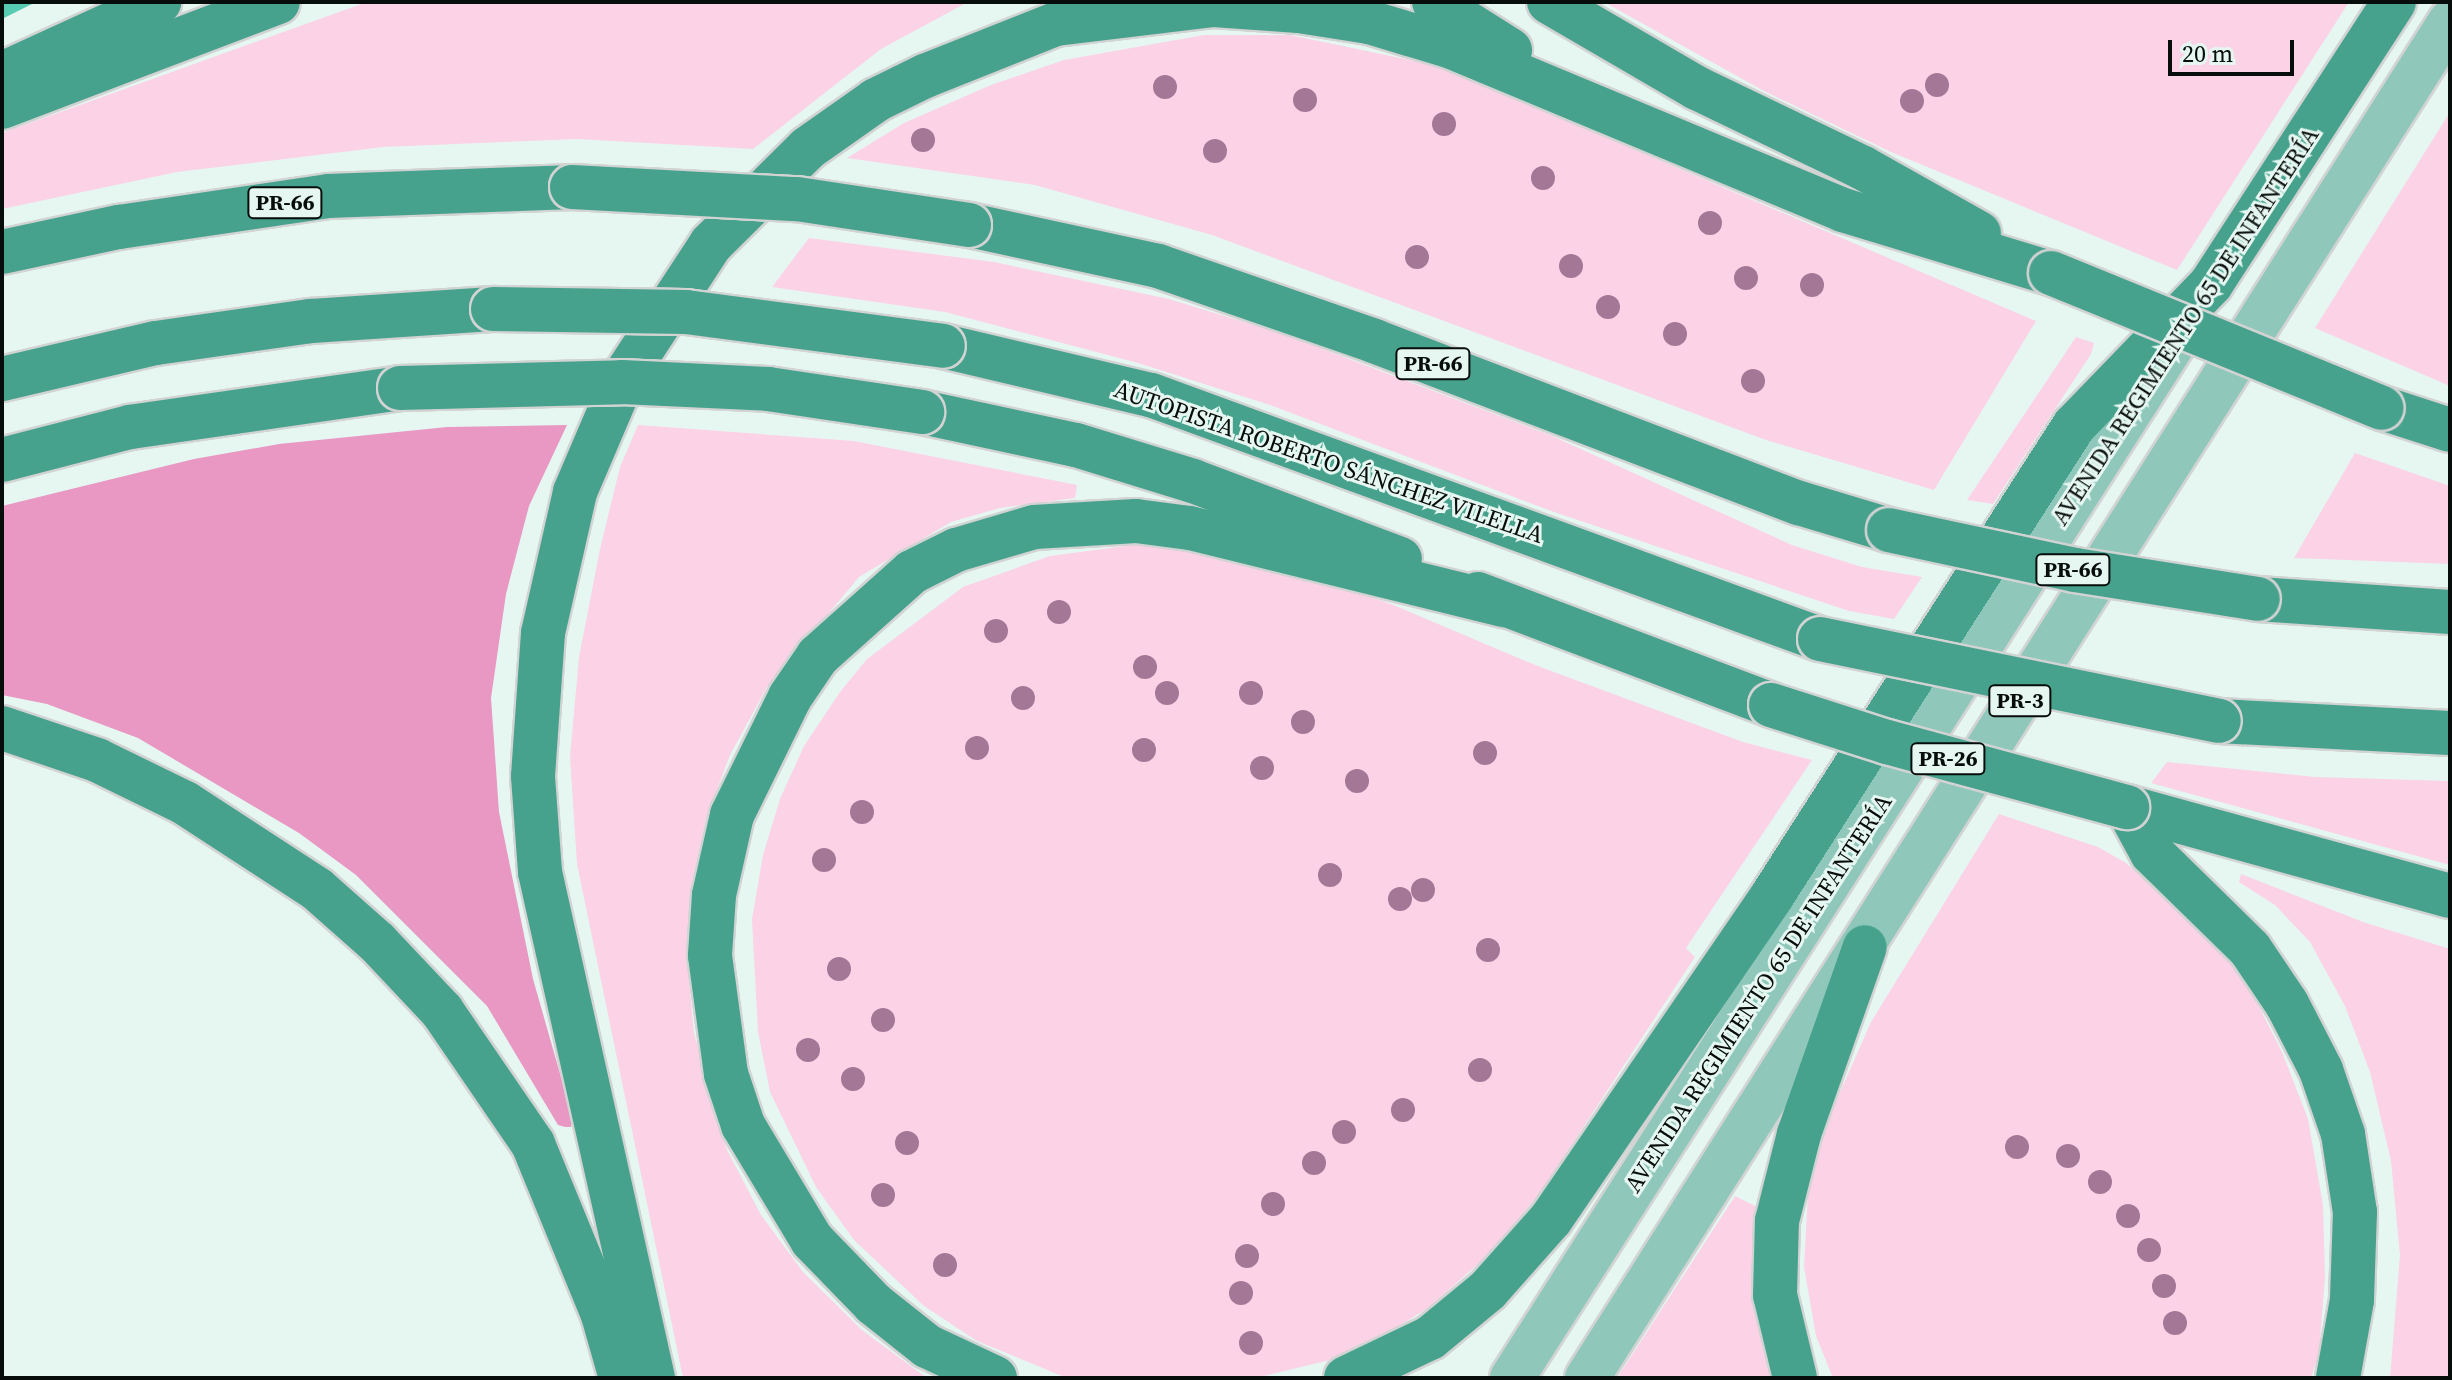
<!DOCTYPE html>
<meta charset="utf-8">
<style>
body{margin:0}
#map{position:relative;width:2452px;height:1380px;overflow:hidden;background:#e6f7f2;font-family:"Source Serif 4",serif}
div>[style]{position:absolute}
.green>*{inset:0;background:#fbd2e6}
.forest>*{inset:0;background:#e997c3}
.building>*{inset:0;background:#58ccb2}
.roads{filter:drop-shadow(2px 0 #d2d3d3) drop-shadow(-2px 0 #d2d3d3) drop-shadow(0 2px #d2d3d3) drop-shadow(0 -2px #d2d3d3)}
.primary>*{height:44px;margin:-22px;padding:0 22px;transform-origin:22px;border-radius:22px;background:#90c7bb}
.highway>*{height:44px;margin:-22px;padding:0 22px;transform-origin:22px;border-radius:22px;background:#46a28d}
.bridges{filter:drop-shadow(2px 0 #d2d3d3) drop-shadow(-2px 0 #d2d3d3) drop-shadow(0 2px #d2d3d3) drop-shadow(0 -2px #d2d3d3)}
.highway-bridge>*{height:44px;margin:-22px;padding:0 22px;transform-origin:22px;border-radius:22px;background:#46a28d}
.trees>*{width:24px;height:24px;margin:-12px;border-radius:50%;background:#a47797}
span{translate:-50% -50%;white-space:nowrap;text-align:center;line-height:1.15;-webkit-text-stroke:6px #e6f7f2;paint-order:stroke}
.shield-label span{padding:2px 6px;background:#e6f7f2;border:2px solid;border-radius:6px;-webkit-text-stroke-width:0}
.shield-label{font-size:22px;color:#070d0b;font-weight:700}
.street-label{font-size:24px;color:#070d0b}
.frame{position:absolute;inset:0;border:4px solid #070d0b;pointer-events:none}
.scale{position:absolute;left:2168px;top:40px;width:126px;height:36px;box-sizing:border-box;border:4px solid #070d0b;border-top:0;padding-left:10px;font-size:24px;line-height:28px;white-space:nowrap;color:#070d0b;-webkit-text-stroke:6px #e6f7f2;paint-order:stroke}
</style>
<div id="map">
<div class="green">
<i style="clip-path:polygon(367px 2px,968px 2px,881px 49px,753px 149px,578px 139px,383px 147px,177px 172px,2px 209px,2px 133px)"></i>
<i style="clip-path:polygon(1604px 2px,2349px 2px,2177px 270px,1891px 152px,1764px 91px)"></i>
<i style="clip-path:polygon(1204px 35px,1290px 35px,1439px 66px,2036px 321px,1934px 490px,1766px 440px,1212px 235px,1035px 185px,847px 158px,904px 123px,991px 85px,1064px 60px)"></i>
<i style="clip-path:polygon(2450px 112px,2450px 386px,2315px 328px)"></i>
<i style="clip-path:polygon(809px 238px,994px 262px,1169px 299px,1283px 334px,1550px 435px,1792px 545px,1862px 567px,1922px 577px,1894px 619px,1849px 611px,1554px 512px,1270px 405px,1138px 363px,945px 312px,772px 287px)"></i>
<i style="clip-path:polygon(2076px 337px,2094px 343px,2091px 354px,1993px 504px,1967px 500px)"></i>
<i style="clip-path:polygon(638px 425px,854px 441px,1077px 485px,1075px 498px,1000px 508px,951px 522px,859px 577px,767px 687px,730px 755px,706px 819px,690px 891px,687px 958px,694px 1033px,727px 1150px,761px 1215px,803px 1272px,862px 1330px,927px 1378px,683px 1378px,577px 864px,570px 757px,579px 657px,600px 549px,620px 467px)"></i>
<i style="clip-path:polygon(2355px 453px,2450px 486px,2450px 564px,2294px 558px)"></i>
<i style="clip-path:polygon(1140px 544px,1193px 548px,1289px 570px,1391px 604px,1535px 665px,1743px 742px,1812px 760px,1686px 948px,1695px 957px,1540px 1193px,1487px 1256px,1428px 1308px,1370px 1344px,1338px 1358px,1256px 1378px,1067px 1378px,977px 1341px,924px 1306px,854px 1240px,816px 1187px,770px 1092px,758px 1032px,752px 919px,763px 855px,780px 799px,804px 746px,840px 692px,867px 659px,963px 587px,1050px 556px)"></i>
<i style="clip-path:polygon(2167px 762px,2315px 777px,2450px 781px,2450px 865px,2151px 783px)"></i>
<i style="clip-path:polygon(1999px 814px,2098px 847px,2126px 863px,2214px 941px,2248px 985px,2282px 1052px,2308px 1119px,2323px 1205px,2325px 1276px,2319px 1353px,2311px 1378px,1833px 1378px,1816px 1336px,1804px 1267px,1808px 1193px,1826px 1124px,1871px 1022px)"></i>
<i style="clip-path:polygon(2241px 874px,2363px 922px,2450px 949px,2450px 1378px,2390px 1378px,2400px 1255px,2391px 1161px,2370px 1072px,2345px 1006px,2310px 942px,2275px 905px,2239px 882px)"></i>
<i style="clip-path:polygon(1735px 1196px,1767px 1212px,1773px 1378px,1617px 1378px)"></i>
</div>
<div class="forest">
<i style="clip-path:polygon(567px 425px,529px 506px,506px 594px,491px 698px,499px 812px,533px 979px,573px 1119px,571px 1127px,565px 1127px,558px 1125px,487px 1006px,356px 875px,299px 833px,138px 738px,47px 704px,2px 695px,2px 506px,194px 459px,279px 444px,447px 427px)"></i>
</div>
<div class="building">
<i style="clip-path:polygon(2px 2px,36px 2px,2px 19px)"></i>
</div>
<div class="roads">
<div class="primary">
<i style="left:1512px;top:1378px;width:1247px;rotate:-57.41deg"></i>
<i style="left:1587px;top:1378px;width:1607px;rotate:-57.53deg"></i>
</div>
<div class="highway">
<i style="left:1434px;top:2px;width:90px;rotate:32.3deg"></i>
<i style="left:1549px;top:2px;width:171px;rotate:30.2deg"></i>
<i style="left:1697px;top:88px;width:184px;rotate:25.7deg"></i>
<i style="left:1863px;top:168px;width:133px;rotate:29.3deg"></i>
<i style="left:2px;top:74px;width:173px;rotate:-24.6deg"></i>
<i style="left:2px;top:107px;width:295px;rotate:-20.8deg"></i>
<i style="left:969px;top:225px;width:193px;rotate:12.2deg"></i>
<i style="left:1158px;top:266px;width:229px;rotate:19.1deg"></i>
<i style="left:1374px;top:341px;width:455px;rotate:20.9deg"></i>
<i style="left:1799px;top:503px;width:94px;rotate:16.7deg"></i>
<i style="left:2px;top:252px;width:120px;rotate:-12.1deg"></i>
<i style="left:119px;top:227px;width:212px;rotate:-8.4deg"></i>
<i style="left:329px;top:196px;width:243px;rotate:-2.1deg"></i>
<i style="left:943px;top:346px;width:214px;rotate:13.3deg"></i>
<i style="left:1151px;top:395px;width:712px;rotate:20.04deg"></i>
<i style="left:2px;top:379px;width:158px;rotate:-13.2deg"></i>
<i style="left:156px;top:343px;width:157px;rotate:-8.1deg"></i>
<i style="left:311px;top:321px;width:182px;rotate:-3.8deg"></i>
<i style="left:2382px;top:408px;width:71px;rotate:17.9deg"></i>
<i style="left:922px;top:412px;width:157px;rotate:12.1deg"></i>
<i style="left:1076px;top:445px;width:122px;rotate:17.1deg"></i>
<i style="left:1193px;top:481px;width:221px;rotate:20.6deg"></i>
<i style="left:2px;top:460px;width:132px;rotate:-14.5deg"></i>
<i style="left:130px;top:427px;width:273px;rotate:-8.2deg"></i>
<i style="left:1478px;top:594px;width:313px;rotate:20.7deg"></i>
<i style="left:2258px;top:599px;width:192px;rotate:3.9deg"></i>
<i style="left:2219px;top:721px;width:231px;rotate:3deg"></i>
<i style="left:2px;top:728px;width:100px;rotate:18.6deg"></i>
<i style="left:97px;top:760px;width:98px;rotate:26deg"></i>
<i style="left:185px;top:803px;width:158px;rotate:33.1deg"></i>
<i style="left:317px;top:889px;width:80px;rotate:41.5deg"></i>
<i style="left:377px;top:942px;width:95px;rotate:46.7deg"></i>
<i style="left:442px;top:1011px;width:161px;rotate:55.6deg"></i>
<i style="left:533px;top:1144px;width:185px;rotate:67.7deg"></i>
<i style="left:603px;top:1315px;width:66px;rotate:74.1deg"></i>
<i style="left:2127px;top:807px;width:52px;rotate:61.5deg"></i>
<i style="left:2152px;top:853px;width:137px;rotate:44.4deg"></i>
<i style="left:2250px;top:949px;width:66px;rotate:56.1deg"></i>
<i style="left:2287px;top:1004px;width:74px;rotate:62.7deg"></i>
<i style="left:2321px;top:1070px;width:68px;rotate:71deg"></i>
<i style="left:2343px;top:1134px;width:79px;rotate:81.3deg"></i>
<i style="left:2355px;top:1212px;width:88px;rotate:92deg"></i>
<i style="left:2352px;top:1300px;width:79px;rotate:100.2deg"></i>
<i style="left:2127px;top:807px;width:335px;rotate:15.4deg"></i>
<i style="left:653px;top:1378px;width:518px;rotate:-102.59deg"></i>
<i style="left:540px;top:872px;width:96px;rotate:-94.2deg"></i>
<i style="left:533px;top:776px;width:143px;rotate:-86deg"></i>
<i style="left:543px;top:633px;width:145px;rotate:-77.2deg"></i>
<i style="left:575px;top:492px;width:125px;rotate:-66.9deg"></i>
<i style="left:624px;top:377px;width:159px;rotate:-56.8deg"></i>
<i style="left:711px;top:244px;width:136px;rotate:-44.7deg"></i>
<i style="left:808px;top:148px;width:83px;rotate:-35.2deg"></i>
<i style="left:876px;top:100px;width:55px;rotate:-26.1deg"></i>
<i style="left:925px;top:76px;width:141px;rotate:-21.7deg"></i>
<i style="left:1056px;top:24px;width:159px;rotate:-6.9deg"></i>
<i style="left:1214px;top:5px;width:85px;rotate:4deg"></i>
<i style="left:1299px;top:11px;width:71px;rotate:8.9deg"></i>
<i style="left:1369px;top:22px;width:84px;rotate:16.7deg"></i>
<i style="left:1449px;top:46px;width:427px;rotate:22.6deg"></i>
<i style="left:1843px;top:210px;width:217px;rotate:16.9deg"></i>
<i style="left:995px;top:1378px;width:75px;rotate:-154.8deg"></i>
<i style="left:927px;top:1346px;width:68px;rotate:-141.6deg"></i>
<i style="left:874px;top:1304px;width:89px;rotate:-134.1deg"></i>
<i style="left:812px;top:1240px;width:134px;rotate:-121deg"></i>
<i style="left:743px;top:1125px;width:54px;rotate:-108.4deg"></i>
<i style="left:726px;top:1074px;width:120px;rotate:-97.7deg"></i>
<i style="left:710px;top:955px;width:60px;rotate:-86.2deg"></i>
<i style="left:714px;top:895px;width:82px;rotate:-77.3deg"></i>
<i style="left:732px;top:815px;width:131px;rotate:-63.8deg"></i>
<i style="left:790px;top:697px;width:50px;rotate:-55.7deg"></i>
<i style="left:818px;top:656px;width:126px;rotate:-41.8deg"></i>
<i style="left:912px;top:572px;width:49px;rotate:-26.6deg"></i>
<i style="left:956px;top:550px;width:81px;rotate:-16.4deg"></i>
<i style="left:1034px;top:527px;width:102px;rotate:-3.4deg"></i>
<i style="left:1136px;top:521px;width:54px;rotate:7.4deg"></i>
<i style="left:1190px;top:528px;width:323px;rotate:13.8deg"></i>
<i style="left:1346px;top:1378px;width:93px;rotate:-25.5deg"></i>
<i style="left:1430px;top:1338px;width:75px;rotate:-39.6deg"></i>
<i style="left:1488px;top:1290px;width:95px;rotate:-48.4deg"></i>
<i style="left:1551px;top:1219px;width:391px;rotate:-55.6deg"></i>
<i style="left:1772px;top:896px;width:559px;rotate:-57.28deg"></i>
<i style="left:2074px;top:426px;width:197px;rotate:-46deg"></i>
<i style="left:2211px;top:284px;width:336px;rotate:-57deg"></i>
<i style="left:1795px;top:1378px;width:85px;rotate:-103.5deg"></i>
<i style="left:1775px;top:1295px;width:74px;rotate:-88.5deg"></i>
<i style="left:1777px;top:1221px;width:90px;rotate:-75.8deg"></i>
<i style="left:1799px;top:1134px;width:198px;rotate:-70.6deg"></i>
</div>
</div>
<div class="bridges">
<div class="highway-bridge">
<i style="left:572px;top:187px;width:225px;rotate:3.1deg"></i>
<i style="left:797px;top:199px;width:174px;rotate:8.6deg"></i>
<i style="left:2051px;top:273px;width:357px;rotate:22.2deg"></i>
<i style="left:493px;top:309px;width:193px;rotate:0.9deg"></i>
<i style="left:686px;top:312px;width:259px;rotate:7.5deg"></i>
<i style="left:400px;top:388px;width:222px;rotate:-1.5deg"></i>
<i style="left:622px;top:382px;width:146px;rotate:2.7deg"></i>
<i style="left:768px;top:389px;width:156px;rotate:8.5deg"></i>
<i style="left:1889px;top:530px;width:190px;rotate:12.1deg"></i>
<i style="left:2075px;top:570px;width:185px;rotate:9deg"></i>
<i style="left:1820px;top:639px;width:407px;rotate:11.6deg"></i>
<i style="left:1771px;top:705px;width:122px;rotate:17.7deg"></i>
<i style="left:1887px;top:742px;width:249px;rotate:15.2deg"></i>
</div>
</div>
<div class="trees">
<i style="left:1937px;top:85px"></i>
<i style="left:1165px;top:87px"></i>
<i style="left:1305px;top:100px"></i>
<i style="left:1912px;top:101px"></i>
<i style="left:1444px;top:124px"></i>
<i style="left:923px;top:140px"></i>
<i style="left:1215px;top:151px"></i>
<i style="left:1543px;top:178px"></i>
<i style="left:1710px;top:223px"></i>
<i style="left:1417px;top:257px"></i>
<i style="left:1571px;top:266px"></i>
<i style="left:1746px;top:278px"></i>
<i style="left:1812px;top:285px"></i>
<i style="left:1608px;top:307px"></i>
<i style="left:1675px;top:334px"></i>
<i style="left:1753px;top:381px"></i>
<i style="left:1059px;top:612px"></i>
<i style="left:996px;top:631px"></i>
<i style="left:1145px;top:667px"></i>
<i style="left:1167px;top:693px"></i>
<i style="left:1251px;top:693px"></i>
<i style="left:1023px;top:698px"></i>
<i style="left:1303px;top:722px"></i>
<i style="left:977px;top:748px"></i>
<i style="left:1144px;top:750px"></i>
<i style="left:1485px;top:753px"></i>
<i style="left:1262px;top:768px"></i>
<i style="left:1357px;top:781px"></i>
<i style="left:862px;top:812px"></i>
<i style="left:824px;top:860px"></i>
<i style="left:1330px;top:875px"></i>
<i style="left:1423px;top:890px"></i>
<i style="left:1400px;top:899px"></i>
<i style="left:1488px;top:950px"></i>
<i style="left:839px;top:969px"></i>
<i style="left:883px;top:1020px"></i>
<i style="left:808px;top:1050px"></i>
<i style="left:1480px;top:1070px"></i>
<i style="left:853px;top:1079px"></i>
<i style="left:1403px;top:1110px"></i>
<i style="left:1344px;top:1132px"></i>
<i style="left:907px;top:1143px"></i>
<i style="left:2017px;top:1147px"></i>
<i style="left:2068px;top:1156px"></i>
<i style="left:1314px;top:1163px"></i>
<i style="left:2100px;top:1182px"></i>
<i style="left:883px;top:1195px"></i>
<i style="left:1273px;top:1204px"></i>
<i style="left:2128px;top:1216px"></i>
<i style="left:2149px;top:1250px"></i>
<i style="left:1247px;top:1256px"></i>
<i style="left:945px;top:1265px"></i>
<i style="left:2164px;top:1286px"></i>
<i style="left:1241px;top:1293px"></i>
<i style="left:2175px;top:1323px"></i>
<i style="left:1251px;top:1343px"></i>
</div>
<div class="shield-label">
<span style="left:285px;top:203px">PR-66</span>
<span style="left:1433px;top:364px">PR-66</span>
<span style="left:2073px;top:570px">PR-66</span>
<span style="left:2020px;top:701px">PR-3</span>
<span style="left:1948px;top:759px">PR-26</span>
</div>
<div class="street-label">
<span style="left:2185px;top:326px;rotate:-57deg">AVENIDA REGIMIENTO 65 DE INFANTERÍA</span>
<span style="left:1329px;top:462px;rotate:19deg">AUTOPISTA ROBERTO SÁNCHEZ VILELLA</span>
<span style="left:1758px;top:993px;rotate:-57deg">AVENIDA REGIMIENTO 65 DE INFANTERÍA</span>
</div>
<div class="frame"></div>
<div class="scale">20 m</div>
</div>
